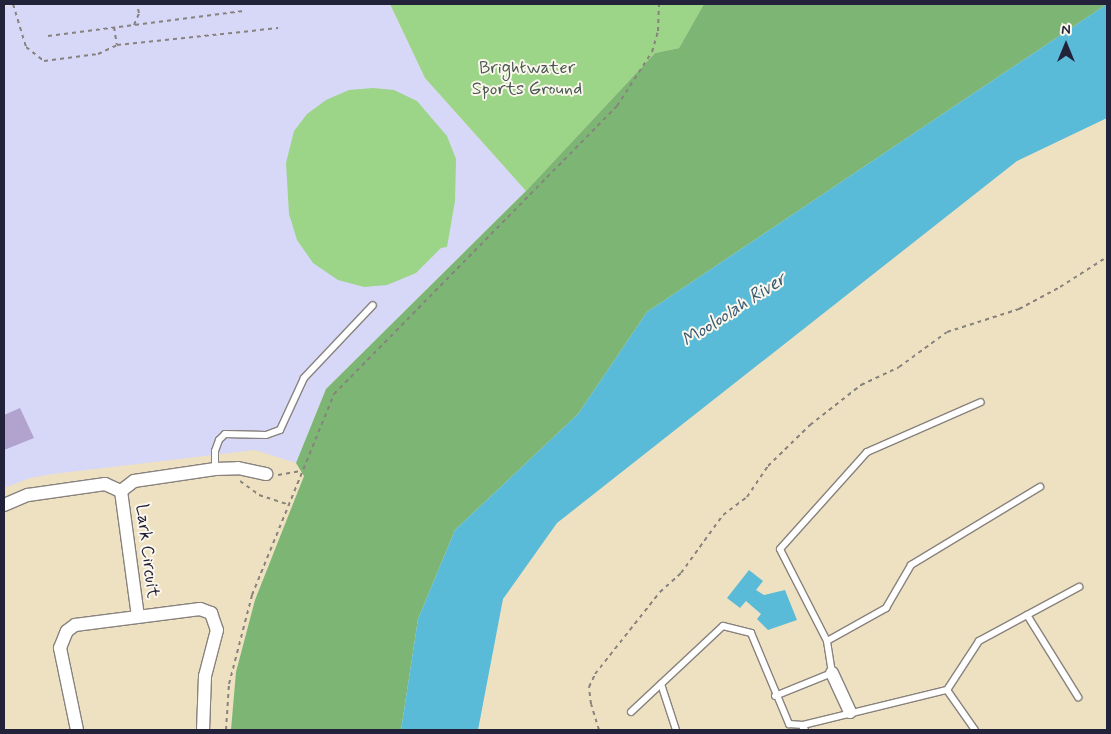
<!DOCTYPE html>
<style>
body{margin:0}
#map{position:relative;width:1111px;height:734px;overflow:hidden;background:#eee1c1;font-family:Mynerve,sans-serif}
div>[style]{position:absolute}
.built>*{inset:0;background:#d7d7f8}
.green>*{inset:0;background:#9cd588}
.forest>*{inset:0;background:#7db674}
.water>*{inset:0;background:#5abbd9}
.building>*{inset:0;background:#b1a3cd}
.path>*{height:2px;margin-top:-1px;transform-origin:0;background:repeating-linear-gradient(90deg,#88827e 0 4px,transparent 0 8px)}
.roads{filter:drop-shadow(1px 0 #88827e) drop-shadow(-1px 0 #88827e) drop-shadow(0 1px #88827e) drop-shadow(0 -1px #88827e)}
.lane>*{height:6px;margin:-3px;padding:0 3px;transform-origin:3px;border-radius:3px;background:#fff}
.street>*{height:12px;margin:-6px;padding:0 6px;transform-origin:6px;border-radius:6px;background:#fff}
span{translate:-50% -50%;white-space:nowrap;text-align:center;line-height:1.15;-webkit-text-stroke:4px #fbf7ec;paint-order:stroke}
.park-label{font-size:18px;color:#475852}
.street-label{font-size:18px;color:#22223b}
.water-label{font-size:19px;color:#365872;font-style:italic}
.frame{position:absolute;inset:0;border:5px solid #22223b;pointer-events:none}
.north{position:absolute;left:1041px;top:20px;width:50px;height:50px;-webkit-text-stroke:4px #fbf7ec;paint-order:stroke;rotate:0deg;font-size:14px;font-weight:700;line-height:20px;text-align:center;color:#22223b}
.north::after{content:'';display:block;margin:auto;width:18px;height:22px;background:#22223b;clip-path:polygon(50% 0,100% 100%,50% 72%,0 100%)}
</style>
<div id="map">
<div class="built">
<i style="clip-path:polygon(12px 4px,390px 4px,425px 78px,526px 191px,326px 389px,296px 463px,255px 450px,53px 474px,30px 478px,4px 488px,4px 8px)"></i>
</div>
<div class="green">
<i style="clip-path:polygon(390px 4px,704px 4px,679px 48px,655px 53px,526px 191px,425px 78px)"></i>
<i style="clip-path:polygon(373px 88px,394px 90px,417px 101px,447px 136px,456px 159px,455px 201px,447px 247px,441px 248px,416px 273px,387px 285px,364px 287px,338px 280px,313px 263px,297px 240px,289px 214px,286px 163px,294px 131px,307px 114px,326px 100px,349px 90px)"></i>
</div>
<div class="forest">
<i style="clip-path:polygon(704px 4px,1107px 4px,647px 312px,578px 414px,455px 530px,418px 619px,401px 730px,231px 730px,236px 672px,255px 600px,304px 476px,296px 463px,326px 389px,526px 191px,655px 53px,679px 48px)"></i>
</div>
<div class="water">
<i style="clip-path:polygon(1107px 4px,1107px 118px,1017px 161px,557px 523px,503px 599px,478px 730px,401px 730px,418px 619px,455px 530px,578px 414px,647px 312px)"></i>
<i style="clip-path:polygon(749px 570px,763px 581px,756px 590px,764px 595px,785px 590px,797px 620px,768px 630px,757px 619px,761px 614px,746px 601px,740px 608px,727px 598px)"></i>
</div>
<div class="building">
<i style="clip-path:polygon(20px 408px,34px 438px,4px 450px,4px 415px)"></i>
</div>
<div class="path">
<i style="left:13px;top:4px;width:45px;rotate:73.2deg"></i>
<i style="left:26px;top:47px;width:23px;rotate:38deg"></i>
<i style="left:44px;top:61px;width:54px;rotate:-7.4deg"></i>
<i style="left:98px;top:54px;width:21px;rotate:-25deg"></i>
<i style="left:117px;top:45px;width:162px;rotate:-6deg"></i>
<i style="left:134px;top:25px;width:13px;rotate:-67deg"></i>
<i style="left:139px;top:13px;width:9px;rotate:-103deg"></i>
<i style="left:114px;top:27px;width:18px;rotate:81deg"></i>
<i style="left:48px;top:36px;width:197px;rotate:-7.3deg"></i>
<i style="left:278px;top:475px;width:23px;rotate:-10deg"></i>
<i style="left:240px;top:481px;width:24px;rotate:36deg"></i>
<i style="left:259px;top:495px;width:32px;rotate:18deg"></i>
<i style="left:226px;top:730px;width:46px;rotate:-86.3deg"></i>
<i style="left:229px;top:684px;width:92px;rotate:-75.5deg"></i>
<i style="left:252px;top:595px;width:217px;rotate:-67.8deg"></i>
<i style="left:334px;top:394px;width:404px;rotate:-45.5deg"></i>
<i style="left:617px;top:106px;width:64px;rotate:-57.1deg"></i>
<i style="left:652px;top:52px;width:22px;rotate:-74deg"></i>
<i style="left:658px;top:31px;width:27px;rotate:-88deg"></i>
<i style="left:599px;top:730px;width:27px;rotate:-107deg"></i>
<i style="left:591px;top:704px;width:17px;rotate:-97deg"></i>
<i style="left:589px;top:687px;width:14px;rotate:-65deg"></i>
<i style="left:595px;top:674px;width:105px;rotate:-51.6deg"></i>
<i style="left:660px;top:592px;width:28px;rotate:-42deg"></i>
<i style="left:681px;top:573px;width:72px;rotate:-54.1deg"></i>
<i style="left:723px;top:515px;width:30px;rotate:-37deg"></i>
<i style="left:747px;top:497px;width:37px;rotate:-56deg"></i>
<i style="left:768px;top:466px;width:59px;rotate:-44.3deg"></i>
<i style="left:810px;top:425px;width:65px;rotate:-38.1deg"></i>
<i style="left:861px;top:385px;width:42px;rotate:-25.3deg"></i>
<i style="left:899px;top:367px;width:59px;rotate:-36.1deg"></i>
<i style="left:947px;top:332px;width:76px;rotate:-17.7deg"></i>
<i style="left:1019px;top:309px;width:47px;rotate:-28.2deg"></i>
<i style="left:1060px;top:287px;width:56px;rotate:-32.6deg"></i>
</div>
<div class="roads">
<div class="lane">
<i style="left:215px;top:469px;width:18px;rotate:-90deg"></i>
<i style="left:215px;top:451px;width:12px;rotate:-70deg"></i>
<i style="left:219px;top:440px;width:8px;rotate:-45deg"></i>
<i style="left:225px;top:434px;width:41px;rotate:1.4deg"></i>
<i style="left:266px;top:435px;width:15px;rotate:-20deg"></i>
<i style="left:280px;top:430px;width:57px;rotate:-65.2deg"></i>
<i style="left:304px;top:378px;width:100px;rotate:-46.6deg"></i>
<i style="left:1027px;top:615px;width:97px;rotate:58.1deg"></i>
<i style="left:827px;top:641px;width:103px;rotate:-117.1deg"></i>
<i style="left:780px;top:549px;width:130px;rotate:-48.1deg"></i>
<i style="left:867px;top:452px;width:124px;rotate:-23.7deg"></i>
<i style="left:661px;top:684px;width:48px;rotate:71.9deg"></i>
<i style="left:947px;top:690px;width:49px;rotate:55deg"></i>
<i style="left:775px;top:696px;width:61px;rotate:-22deg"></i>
<i style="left:832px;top:673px;width:32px;rotate:-99deg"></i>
<i style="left:827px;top:641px;width:68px;rotate:-29.2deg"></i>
<i style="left:886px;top:608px;width:50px;rotate:-59.8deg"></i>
<i style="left:911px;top:565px;width:151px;rotate:-31.2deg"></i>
<i style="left:631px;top:712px;width:126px;rotate:-43.1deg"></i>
<i style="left:723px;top:626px;width:29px;rotate:14deg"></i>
<i style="left:751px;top:633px;width:99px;rotate:67.3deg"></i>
<i style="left:789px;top:724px;width:14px;rotate:4deg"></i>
<i style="left:803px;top:725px;width:148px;rotate:-13.7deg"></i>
<i style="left:947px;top:690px;width:59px;rotate:-56.9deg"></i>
<i style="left:979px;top:641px;width:114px;rotate:-28.4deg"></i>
<i style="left:803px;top:730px;width:5px;rotate:-90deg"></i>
<i style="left:803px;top:725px;width:5px;rotate:68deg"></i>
</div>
<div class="street">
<i style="left:121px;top:491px;width:126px;rotate:82.3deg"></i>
<i style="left:4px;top:505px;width:26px;rotate:-23deg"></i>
<i style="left:28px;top:495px;width:78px;rotate:-8.1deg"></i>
<i style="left:105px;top:484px;width:17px;rotate:24deg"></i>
<i style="left:121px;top:491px;width:16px;rotate:-38deg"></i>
<i style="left:134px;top:481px;width:82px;rotate:-8.4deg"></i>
<i style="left:215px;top:469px;width:23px;rotate:-2deg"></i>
<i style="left:238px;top:468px;width:29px;rotate:12deg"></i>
<i style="left:832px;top:673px;width:43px;rotate:65.2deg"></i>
<i style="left:77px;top:730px;width:84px;rotate:-101.7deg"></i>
<i style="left:60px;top:648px;width:18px;rotate:-68deg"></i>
<i style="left:67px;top:631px;width:10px;rotate:-37deg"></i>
<i style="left:75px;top:625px;width:126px;rotate:-7.3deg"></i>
<i style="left:200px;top:609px;width:12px;rotate:20deg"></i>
<i style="left:211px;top:613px;width:18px;rotate:71deg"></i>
<i style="left:217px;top:630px;width:48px;rotate:104.6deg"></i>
<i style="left:205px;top:676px;width:54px;rotate:92.1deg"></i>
</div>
</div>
<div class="park-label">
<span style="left:527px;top:79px">Brightwater<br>Sports Ground</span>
</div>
<div class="street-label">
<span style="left:147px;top:551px;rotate:83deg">Lark Circuit</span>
</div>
<div class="water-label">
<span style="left:734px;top:310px;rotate:-33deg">Mooloolah River</span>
</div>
<div class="frame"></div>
<div class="north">N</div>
</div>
